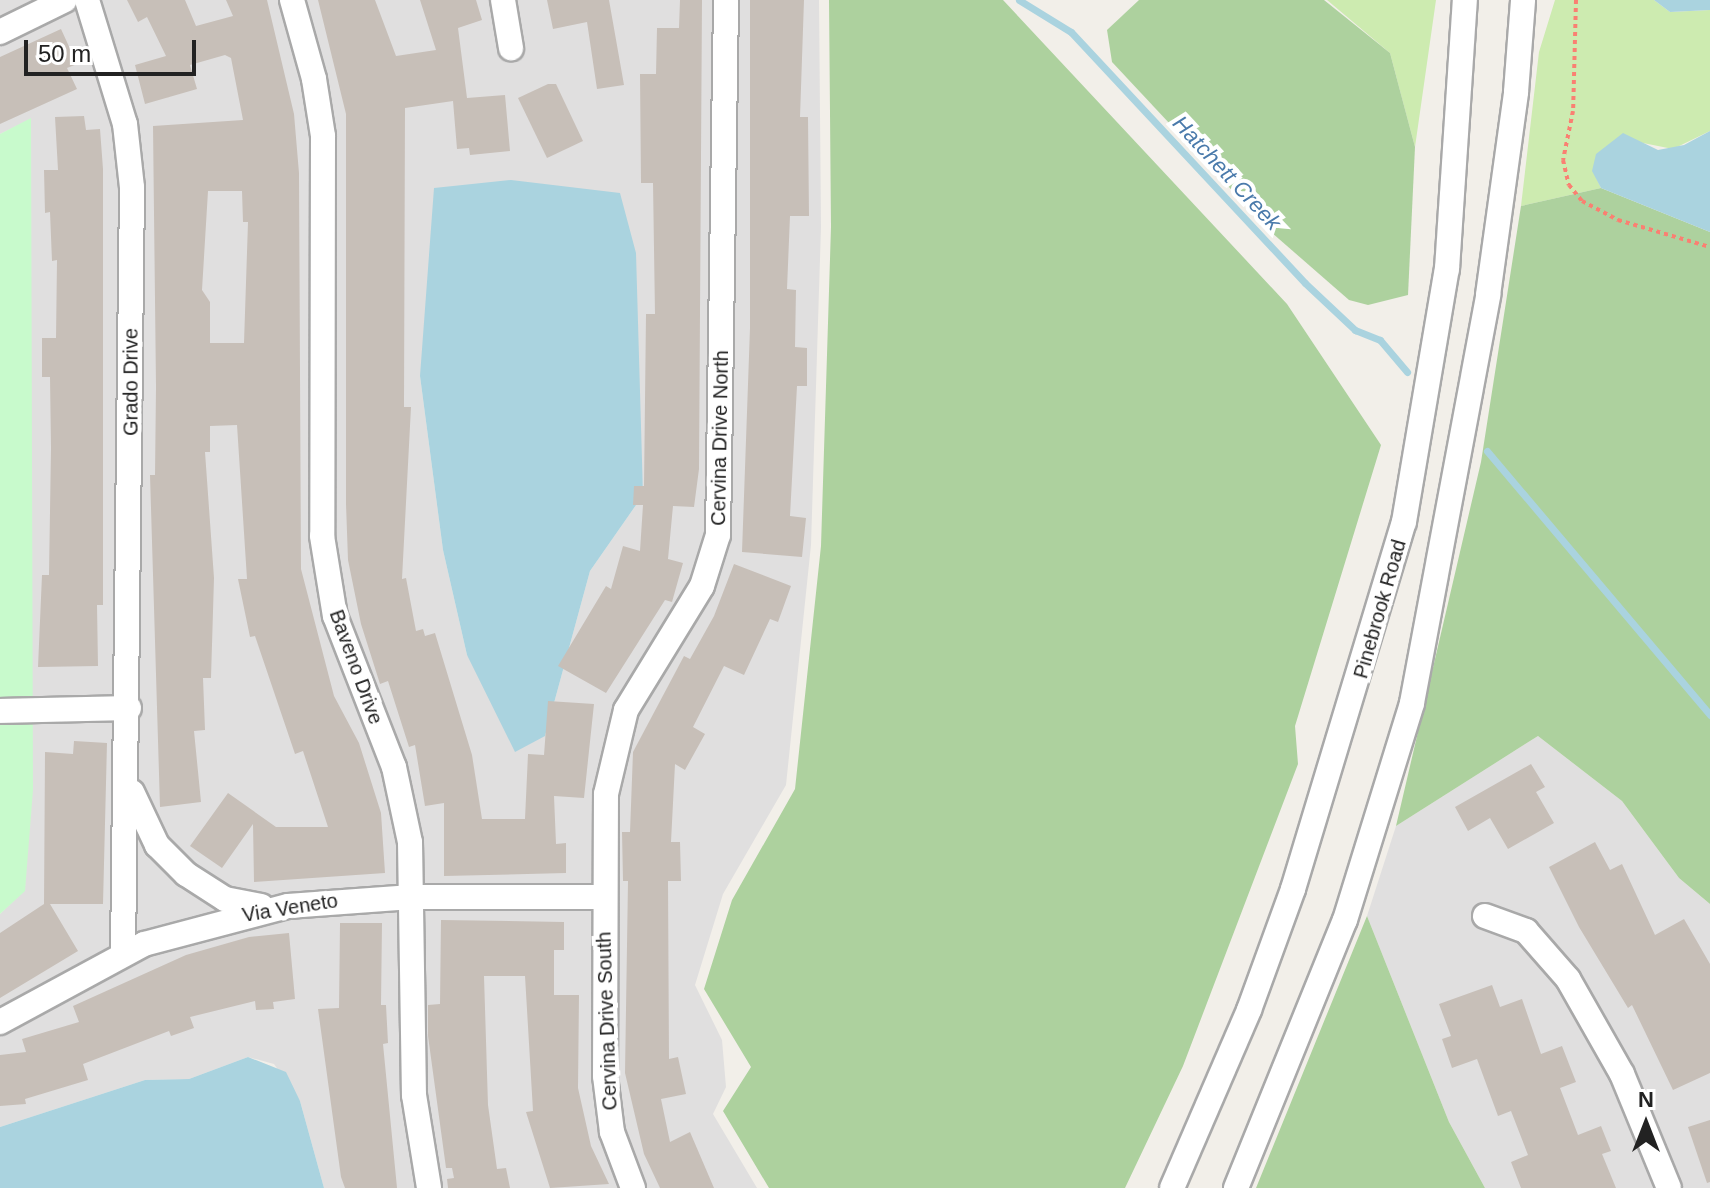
<!DOCTYPE html>
<style>
body{margin:0}
#map{position:relative;width:1710px;height:1188px;overflow:hidden;background:#f2efe9;font-family:Helvetica,sans-serif}
div>[style]{position:absolute}
.residential>*{inset:0;background:#e0dfdf}
.grass>*{inset:0;background:#cdebb0}
.forest>*{inset:0;background:#add19e}
.park>*{inset:0;background:#c8facc}
.water>*{inset:0;background:#aad3df}
.stream>*{height:7px;margin:-3.5px;padding:0 3.5px;transform-origin:3.5px;border-radius:3.5px;background:#aad3df}
.building>*{inset:0;background:#c7bfb8}
.path>*{height:4px;margin-top:-2px;transform-origin:0;background:repeating-linear-gradient(90deg,#fa8072 0 4px,transparent 0 8px)}
.roads{filter:drop-shadow(2px 0 #a9a9a9) drop-shadow(-2px 0 #a9a9a9) drop-shadow(0 2px #a9a9a9) drop-shadow(0 -2px #a9a9a9)}
.minor>*{height:24px;margin:-12px;padding:0 12px;transform-origin:12px;border-radius:12px;background:#fff}
span{translate:-50% -50%;white-space:nowrap;text-align:center;line-height:1.15;-webkit-text-stroke:8px #fff;paint-order:stroke}
.street-label{font-size:20px;color:#222}
.water-label{font-size:22px;color:#4a7aab;font-style:italic}
.north{position:absolute;left:1606px;top:1084px;width:80px;height:80px;-webkit-text-stroke:6px #fff;paint-order:stroke;rotate:0deg;font-size:22px;font-weight:700;line-height:32px;text-align:center;color:#222}
.north::after{content:'';display:block;margin:auto;width:28px;height:36px;background:#222;clip-path:polygon(50% 0,100% 100%,50% 72%,0 100%)}
.scale{position:absolute;left:24px;top:40px;width:172px;height:36px;box-sizing:border-box;border:4px solid #222;border-top:0;padding-left:10px;font-size:24px;line-height:28px;white-space:nowrap;color:#222;-webkit-text-stroke:6px #fff;paint-order:stroke}
</style>
<div id="map">
<div class="residential">
<i style="clip-path:polygon(evenodd,0 0,819px 0,821px 227px,811px 545px,786px 785px,723px 894px,695px 985px,722px 1040px,726px 1087px,713px 1114px,757px 1188px,324px 1188px,300px 1101px,274px 1064px,248px 1057px,189px 1079px,145px 1080px,0 1127px,0 914px,25px 890px,31px 119px,0 134px,0 0,420px 376px,638px 404px,643px 495px,590px 571px,545px 736px,467px 655px,443px 550px,420px 376px)"></i>
<i style="clip-path:polygon(1538px 736px,1622px 801px,1679px 878px,1710px 904px,1710px 1188px,1485px 1188px,1449px 1122px,1367px 916px,1396px 826px)"></i>
</div>
<div class="grass">
<i style="clip-path:polygon(1327px 0,1436px 0,1415px 147px,1390px 53px)"></i>
<i style="clip-path:polygon(1555px 0,1654px 0,1670px 12px,1710px 10px,1710px 131px,1673px 149px,1633px 141px,1593px 171px,1601px 188px,1521px 206px,1539px 52px)"></i>
</div>
<div class="forest">
<i style="clip-path:polygon(829px 0,1003px 0,1287px 304px,1381px 445px,1295px 726px,1298px 764px,1183px 1066px,1125px 1188px,769px 1188px,723px 1111px,751px 1067px,704px 989px,732px 900px,795px 789px,821px 546px,831px 227px)"></i>
<i style="clip-path:polygon(1139px 0,1324px 0,1390px 53px,1415px 147px,1408px 295px,1368px 305px,1349px 300px,1271px 232px,1112px 62px,1107px 30px)"></i>
<i style="clip-path:polygon(1601px 188px,1710px 232px,1710px 904px,1679px 878px,1622px 801px,1538px 736px,1396px 826px,1481px 462px,1521px 206px)"></i>
<i style="clip-path:polygon(1367px 916px,1449px 1122px,1485px 1188px,1256px 1188px)"></i>
</div>
<div class="park">
<i style="clip-path:polygon(31px 118px,33px 790px,25px 891px,0 914px,0 134px)"></i>
</div>
<div class="water">
<i style="clip-path:polygon(1654px 0,1710px 0,1710px 10px,1670px 12px)"></i>
<i style="clip-path:polygon(1710px 131px,1710px 232px,1601px 188px,1592px 171px,1596px 154px,1623px 133px,1658px 150px,1684px 145px)"></i>
<i style="clip-path:polygon(511px 180px,620px 193px,636px 253px,643px 495px,590px 571px,545px 736px,515px 752px,467px 655px,443px 550px,420px 376px,434px 188px)"></i>
<i style="clip-path:polygon(248px 1057px,286px 1072px,300px 1101px,324px 1188px,0 1188px,0 1127px,145px 1080px,189px 1079px)"></i>
</div>
<div class="stream">
<i style="left:1019px;top:0;width:61px;rotate:31.6deg"></i>
<i style="left:1071px;top:32px;width:343px;rotate:47deg"></i>
<i style="left:1305px;top:283px;width:69px;rotate:43.2deg"></i>
<i style="left:1355px;top:330px;width:27px;rotate:22deg"></i>
<i style="left:1380px;top:340px;width:42px;rotate:49.8deg"></i>
<i style="left:1487px;top:451px;width:346px;rotate:49.8deg"></i>
</div>
<div class="building">
<i style="clip-path:polygon(evenodd,127px 0,185px 0,196px 26px,233px 16px,226px 0,267px 0,294px 114px,299px 173px,301px 569px,334px 696px,359px 743px,381px 813px,385px 873px,254px 882px,253px 824px,222px 868px,190px 846px,228px 793px,276px 827px,328px 827px,303px 751px,295px 754px,255px 636px,250px 637px,238px 579px,247px 579px,237px 425px,210px 426px,210px 452px,205px 452px,214px 578px,211px 678px,203px 678px,205px 730px,194px 731px,201px 802px,160px 807px,150px 475px,155px 475px,156px 387px,153px 126px,243px 120px,231px 58px,225px 55px,190px 65px,197px 89px,145px 104px,135px 65px,166px 56px,147px 17px,138px 22px,127px 0,208px 191px,242px 191px,243px 222px,248px 222px,244px 343px,210px 343px,210px 302px,202px 290px,208px 191px)"></i>
<i style="clip-path:polygon(318px 0,375px 0,396px 56px,436px 50px,420px 0,476px 0,482px 20px,458px 28px,467px 98px,505px 95px,510px 151px,470px 155px,469px 148px,457px 149px,453px 101px,405px 108px,404px 407px,411px 407px,402px 579px,406px 578px,416px 631px,423px 629px,425px 636px,435px 633px,472px 755px,482px 819px,525px 819px,528px 754px,544px 755px,548px 701px,594px 704px,584px 798px,554px 796px,556px 844px,566px 843px,566px 873px,444px 876px,444px 803px,425px 806px,415px 745px,409px 747px,388px 681px,380px 684px,361px 624px,348px 560px,346px 504px,346px 114px)"></i>
<i style="clip-path:polygon(547px 0,609px 0,624px 85px,597px 89px,587px 22px,553px 29px)"></i>
<i style="clip-path:polygon(680px 0,702px 0,699px 469px,694px 507px,673px 506px,668px 559px,683px 563px,672px 602px,665px 600px,606px 693px,558px 666px,606px 586px,611px 589px,623px 546px,640px 551px,643px 505px,633px 505px,634px 486px,644px 486px,646px 314px,655px 314px,653px 183px,641px 183px,640px 74px,656px 74px,657px 28px,679px 28px)"></i>
<i style="clip-path:polygon(750px 0,804px 0,800px 117px,808px 117px,809px 216px,790px 216px,787px 289px,796px 290px,795px 347px,807px 348px,807px 386px,797px 386px,790px 516px,806px 518px,802px 557px,742px 552px,750px 328px)"></i>
<i style="clip-path:polygon(61px 29px,77px 64px,67px 68px,77px 89px,0 124px,0 57px)"></i>
<i style="clip-path:polygon(548px 84px,556px 84px,583px 141px,547px 158px,518px 98px)"></i>
<i style="clip-path:polygon(84px 116px,86px 130px,100px 129px,103px 169px,103px 605px,97px 605px,98px 666px,38px 667px,42px 575px,49px 575px,51px 448px,50px 377px,42px 377px,42px 338px,56px 338px,57px 260px,52px 261px,50px 212px,45px 213px,44px 170px,58px 170px,55px 117px)"></i>
<i style="clip-path:polygon(734px 564px,791px 586px,778px 622px,770px 619px,744px 675px,724px 666px,693px 727px,705px 734px,685px 770px,675px 764px,671px 842px,680px 842px,681px 881px,668px 881px,669px 1059px,678px 1057px,686px 1094px,661px 1099px,670px 1142px,690px 1132px,714px 1188px,660px 1188px,644px 1154px,625px 1073px,628px 881px,623px 881px,622px 832px,630px 832px,633px 752px,684px 656px,690px 659px,714px 616px)"></i>
<i style="clip-path:polygon(74px 741px,107px 743px,103px 904px,50px 904px,78px 951px,0 998px,0 933px,44px 904px,45px 752px,73px 754px)"></i>
<i style="clip-path:polygon(1531px 764px,1545px 787px,1536px 792px,1554px 823px,1508px 849px,1490px 818px,1468px 831px,1455px 807px)"></i>
<i style="clip-path:polygon(1595px 842px,1610px 870px,1622px 864px,1655px 935px,1684px 919px,1710px 964px,1710px 1073px,1673px 1090px,1632px 1005px,1628px 1008px,1579px 927px,1549px 867px)"></i>
<i style="clip-path:polygon(441px 920px,564px 922px,564px 950px,554px 950px,554px 995px,579px 995px,578px 1088px,591px 1146px,609px 1184px,550px 1188px,526px 1112px,533px 1111px,525px 976px,484px 976px,488px 1105px,497px 1169px,506px 1168px,510px 1188px,448px 1188px,447px 1179px,454px 1178px,452px 1168px,446px 1168px,428px 1036px,428px 1005px,440px 1004px)"></i>
<i style="clip-path:polygon(340px 923px,382px 923px,381px 1005px,386px 1005px,388px 1043px,383px 1044px,397px 1188px,345px 1188px,341px 1177px,318px 1009px,339px 1008px)"></i>
<i style="clip-path:polygon(289px 933px,295px 999px,273px 1002px,274px 1009px,256px 1010px,255px 1001px,190px 1017px,194px 1028px,171px 1036px,169px 1031px,83px 1064px,88px 1080px,25px 1099px,26px 1104px,0 1106px,0 1055px,26px 1052px,22px 1039px,79px 1022px,73px 1006px,186px 955px,249px 937px)"></i>
<i style="clip-path:polygon(1492px 985px,1500px 1007px,1522px 999px,1541px 1054px,1562px 1046px,1576px 1082px,1560px 1088px,1578px 1135px,1601px 1126px,1611px 1151px,1602px 1154px,1616px 1188px,1521px 1188px,1511px 1162px,1528px 1155px,1511px 1111px,1498px 1116px,1477px 1059px,1452px 1068px,1442px 1039px,1451px 1036px,1439px 1004px)"></i>
<i style="clip-path:polygon(1710px 1120px,1710px 1182px,1707px 1183px,1688px 1127px)"></i>
</div>
<div class="path">
<i style="left:1576px;top:0;width:111px;rotate:91.5deg"></i>
<i style="left:1573px;top:111px;width:50px;rotate:101.5deg"></i>
<i style="left:1563px;top:160px;width:26px;rotate:77deg"></i>
<i style="left:1569px;top:185px;width:21px;rotate:51deg"></i>
<i style="left:1582px;top:201px;width:41px;rotate:27.8deg"></i>
<i style="left:1618px;top:220px;width:96px;rotate:16.4deg"></i>
</div>
<div class="roads">
<div class="minor">
<i style="left:87px;top:0;width:130px;rotate:73deg"></i>
<i style="left:125px;top:124px;width:63px;rotate:83.7deg"></i>
<i style="left:132px;top:187px;width:766px;rotate:90.67deg"></i>
<i style="left:292px;top:0;width:82px;rotate:74.4deg"></i>
<i style="left:314px;top:79px;width:58px;rotate:81deg"></i>
<i style="left:323px;top:136px;width:400px;rotate:90.1deg"></i>
<i style="left:322px;top:536px;width:81px;rotate:80.8deg"></i>
<i style="left:335px;top:616px;width:162px;rotate:68.7deg"></i>
<i style="left:394px;top:767px;width:77px;rotate:78deg"></i>
<i style="left:410px;top:842px;width:253px;rotate:89.1deg"></i>
<i style="left:414px;top:1095px;width:94px;rotate:80.8deg"></i>
<i style="left:503px;top:0;width:49px;rotate:80.5deg"></i>
<i style="left:0;top:32px;width:72px;rotate:-26.2deg"></i>
<i style="left:0;top:711px;width:129px;rotate:-1.3deg"></i>
<i style="left:132px;top:792px;width:59px;rotate:64.7deg"></i>
<i style="left:157px;top:845px;width:41px;rotate:45deg"></i>
<i style="left:186px;top:874px;width:46px;rotate:32.7deg"></i>
<i style="left:225px;top:899px;width:37px;rotate:11deg"></i>
<i style="left:1485px;top:916px;width:44px;rotate:20.1deg"></i>
<i style="left:1526px;top:931px;width:64px;rotate:48.8deg"></i>
<i style="left:1568px;top:979px;width:109px;rotate:60.4deg"></i>
<i style="left:1622px;top:1074px;width:123px;rotate:67.6deg"></i>
<i style="left:0;top:1022px;width:164px;rotate:-28.4deg"></i>
<i style="left:144px;top:944px;width:149px;rotate:-14.8deg"></i>
<i style="left:288px;top:906px;width:124px;rotate:-4.2deg"></i>
<i style="left:412px;top:897px;width:192px"></i>
<i style="left:633px;top:1188px;width:60px;rotate:-110.6deg"></i>
<i style="left:612px;top:1132px;width:56px;rotate:-97.1deg"></i>
<i style="left:605px;top:1076px;width:282px;rotate:-89.8deg"></i>
<i style="left:606px;top:794px;width:86px;rotate:-76.6deg"></i>
<i style="left:626px;top:710px;width:145px;rotate:-58.5deg"></i>
<i style="left:702px;top:586px;width:53px;rotate:-72.6deg"></i>
<i style="left:718px;top:535px;width:535px;rotate:-89.14deg"></i>
<i style="left:1172px;top:1188px;width:194px;rotate:-66.6deg"></i>
<i style="left:1249px;top:1010px;width:129px;rotate:-70deg"></i>
<i style="left:1293px;top:889px;width:383px;rotate:-73.2deg"></i>
<i style="left:1404px;top:522px;width:257px;rotate:-80.4deg"></i>
<i style="left:1447px;top:269px;width:270px;rotate:-86.2deg"></i>
<i style="left:1236px;top:1188px;width:289px;rotate:-67.9deg"></i>
<i style="left:1345px;top:920px;width:227px;rotate:-72.8deg"></i>
<i style="left:1412px;top:703px;width:415px;rotate:-79.4deg"></i>
<i style="left:1488px;top:295px;width:205px;rotate:-82.1deg"></i>
<i style="left:1516px;top:92px;width:92px;rotate:-85.6deg"></i>
</div>
</div>
<div class="street-label">
<span style="left:131px;top:382px;rotate:-90deg">Grado Drive</span>
<span style="left:720px;top:438px;rotate:-89deg">Cervina Drive North</span>
<span style="left:1380px;top:609px;rotate:-74deg">Pinebrook Road</span>
<span style="left:356px;top:667px;rotate:70deg">Baveno Drive</span>
<span style="left:290px;top:908px;rotate:-9deg">Via Veneto</span>
<span style="left:607px;top:1021px;rotate:-92deg">Cervina Drive South</span>
</div>
<div class="water-label">
<span style="left:1227px;top:173px;rotate:47deg">Hatchett Creek</span>
</div>
<div class="north">N</div>
<div class="scale">50 m</div>
</div>
